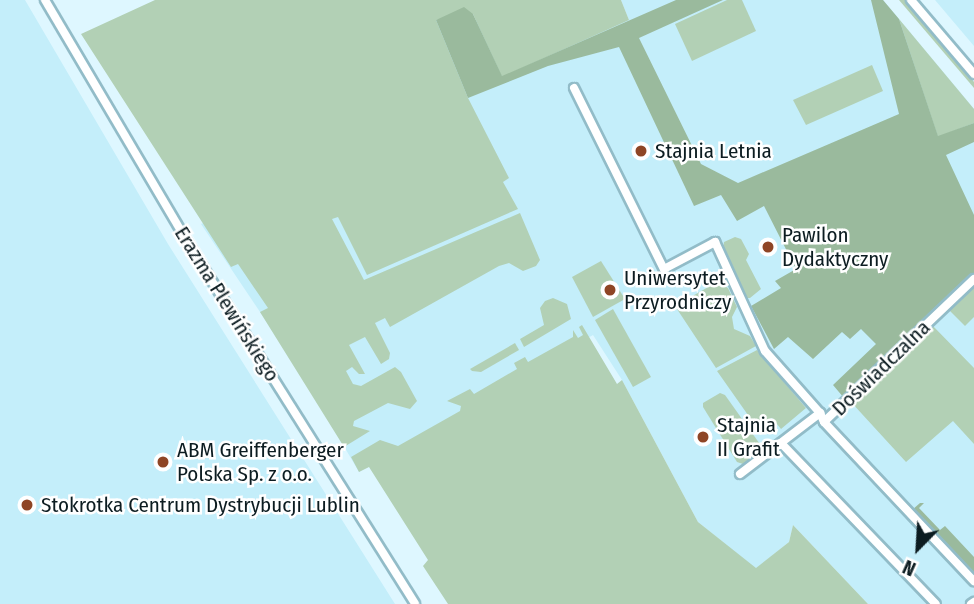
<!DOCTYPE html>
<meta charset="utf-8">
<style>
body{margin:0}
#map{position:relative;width:974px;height:604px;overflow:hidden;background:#def7ff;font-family:"Fira Sans Condensed",sans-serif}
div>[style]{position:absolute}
.built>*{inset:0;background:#c4eefa}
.green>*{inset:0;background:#b2d0b5}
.forest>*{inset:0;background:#9aba9d}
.roads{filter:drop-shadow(2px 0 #92bcc8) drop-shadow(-2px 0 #92bcc8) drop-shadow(0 2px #92bcc8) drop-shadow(0 -2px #92bcc8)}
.minor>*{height:8px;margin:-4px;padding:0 4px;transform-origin:4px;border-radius:4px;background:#fff}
.dots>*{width:19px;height:19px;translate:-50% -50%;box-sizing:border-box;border:4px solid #fff;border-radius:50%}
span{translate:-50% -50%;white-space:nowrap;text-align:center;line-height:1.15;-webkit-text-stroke:5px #fff;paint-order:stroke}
.poi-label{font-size:21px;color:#0c1c21}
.left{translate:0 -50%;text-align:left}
.street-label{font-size:21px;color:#0c1c21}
.north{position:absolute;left:883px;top:513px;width:70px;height:70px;-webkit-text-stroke:5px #fff;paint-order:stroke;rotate:204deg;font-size:19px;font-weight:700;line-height:28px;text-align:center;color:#0c1c21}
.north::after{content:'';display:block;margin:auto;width:24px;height:32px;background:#0c1c21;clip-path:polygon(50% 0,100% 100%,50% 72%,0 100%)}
</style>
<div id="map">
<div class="built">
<i style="clip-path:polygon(0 0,25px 0,168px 244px,395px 604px,0 604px)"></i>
<i style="clip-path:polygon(621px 0,883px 0,974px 109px,974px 604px,868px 604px,793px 525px,789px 542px,756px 569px,698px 522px,622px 380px,593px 335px,359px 472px,301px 373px,201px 224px,336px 162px,436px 20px,629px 20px)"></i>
<i style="clip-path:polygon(935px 0,974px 0,974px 46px)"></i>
</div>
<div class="green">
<i style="clip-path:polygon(155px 0,621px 0,629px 20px,502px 77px,473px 14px,436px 20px,468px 98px,509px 178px,503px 182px,518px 209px,367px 275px,338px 217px,332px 219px,364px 280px,520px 213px,540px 260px,536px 266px,523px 271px,509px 263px,499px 266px,390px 327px,385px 318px,375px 323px,390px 353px,389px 359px,381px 364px,365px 337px,349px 345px,365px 374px,359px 374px,352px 367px,346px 371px,353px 384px,361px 386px,395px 367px,401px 372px,417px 401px,410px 409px,388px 403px,354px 421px,353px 426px,370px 431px,344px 447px,260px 312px,268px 308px,238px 264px,231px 267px,81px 34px)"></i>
<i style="clip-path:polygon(727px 0,742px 0,756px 31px,692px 61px,675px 24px)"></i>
<i style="clip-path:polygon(899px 0,905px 0,968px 74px,974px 82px,974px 88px)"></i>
<i style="clip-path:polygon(899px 19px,974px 109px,974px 123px,938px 137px)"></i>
<i style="clip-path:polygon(872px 65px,883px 91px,806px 125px,793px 100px)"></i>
<i style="clip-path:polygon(735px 237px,741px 239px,749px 254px,746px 260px,761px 289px,750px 298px,744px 298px,723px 249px,724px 242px)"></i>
<i style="clip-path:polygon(601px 261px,625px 299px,593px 317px,572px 277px)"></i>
<i style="clip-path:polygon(717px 282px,728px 288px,737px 307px,732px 317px,734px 329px,750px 336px,756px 346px,716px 368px,675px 306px)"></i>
<i style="clip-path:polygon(974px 284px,974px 317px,965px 326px,948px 309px)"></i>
<i style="clip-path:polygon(553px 298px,567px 304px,571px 319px,524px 347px,520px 339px,544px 325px,540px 308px,545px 301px)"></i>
<i style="clip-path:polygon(613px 309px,651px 377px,633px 387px,595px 320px)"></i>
<i style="clip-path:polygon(582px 325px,617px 384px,622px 380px,698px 522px,756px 568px,789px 542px,793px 525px,868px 604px,448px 604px,423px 566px,428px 560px,369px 467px,359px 472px,351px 457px,380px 440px,398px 446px,460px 411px,461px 406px,447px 401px,470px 389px,474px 394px,517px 369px,514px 363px,525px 357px,528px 362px,573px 337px,573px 330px,578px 338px,583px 335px,579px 327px)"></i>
<i style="clip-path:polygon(932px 325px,974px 368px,974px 444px,953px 421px,906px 462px,851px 402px)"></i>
<i style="clip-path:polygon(515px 343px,519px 350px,481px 372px,472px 371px,470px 369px)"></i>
<i style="clip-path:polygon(757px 350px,806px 408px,781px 429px,772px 418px,755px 425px,717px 371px)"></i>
<i style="clip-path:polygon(720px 393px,725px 395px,762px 447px,761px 454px,746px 465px,737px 462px,703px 407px,703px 403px)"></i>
</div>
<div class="forest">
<i style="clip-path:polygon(676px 0,723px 0,639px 38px,701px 164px,738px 183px,899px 114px,871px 0,883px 0,899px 19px,938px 136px,974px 123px,974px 142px,946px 155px,974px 215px,974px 273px,844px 398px,833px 385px,876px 344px,861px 329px,850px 339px,842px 332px,813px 359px,788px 337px,774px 349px,751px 306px,781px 288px,775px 281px,796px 269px,764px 206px,737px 221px,721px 195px,694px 206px,619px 47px,548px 66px,468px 98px,436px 20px,464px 7px,473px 14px,502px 76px)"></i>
<i style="clip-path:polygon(920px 503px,924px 503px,919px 508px,940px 530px,945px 526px,974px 557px,974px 577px,912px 510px)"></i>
</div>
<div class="roads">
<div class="minor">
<i style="left:45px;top:0;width:282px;rotate:59.5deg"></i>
<i style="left:188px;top:243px;width:426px;rotate:57.8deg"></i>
<i style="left:911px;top:0;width:97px;rotate:49.6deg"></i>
<i style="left:574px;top:88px;width:202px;rotate:63.6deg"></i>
<i style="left:664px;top:269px;width:58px;rotate:-27.9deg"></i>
<i style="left:715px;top:242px;width:120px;rotate:65.4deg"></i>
<i style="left:765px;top:351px;width:83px;rotate:48.4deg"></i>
<i style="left:820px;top:413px;width:10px;rotate:66deg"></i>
<i style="left:974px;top:279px;width:207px;rotate:136.4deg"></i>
<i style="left:824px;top:422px;width:219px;rotate:46.7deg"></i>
<i style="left:781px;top:443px;width:223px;rotate:46.1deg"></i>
<i style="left:740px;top:474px;width:101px;rotate:-37.3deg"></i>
<i style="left:971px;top:604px;width:4px;rotate:-34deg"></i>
</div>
</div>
<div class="dots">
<i style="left:641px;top:151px;background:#8e4525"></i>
<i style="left:768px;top:247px;background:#8e4525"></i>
<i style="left:610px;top:290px;background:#8e4525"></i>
<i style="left:703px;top:437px;background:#8e4525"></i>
<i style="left:163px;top:462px;background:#8e4525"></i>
<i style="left:27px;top:505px;background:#8e4525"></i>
</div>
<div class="poi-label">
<span class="left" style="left:655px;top:151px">Stajnia Letnia</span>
<span class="left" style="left:782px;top:247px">Pawilon<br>Dydaktyczny</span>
<span class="left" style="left:624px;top:290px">Uniwersytet<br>Przyrodniczy</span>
<span class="left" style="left:717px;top:437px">Stajnia<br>II Grafit</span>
<span class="left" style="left:177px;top:462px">ABM Greiffenberger<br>Polska Sp. z o.o.</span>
<span class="left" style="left:41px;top:505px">Stokrotka Centrum Dystrybucji Lublin</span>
</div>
<div class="street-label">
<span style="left:227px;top:304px;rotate:58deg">Erazma Plewińskiego</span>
<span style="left:881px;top:368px;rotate:-44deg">Doświadczalna</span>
</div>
<div class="north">N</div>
</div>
